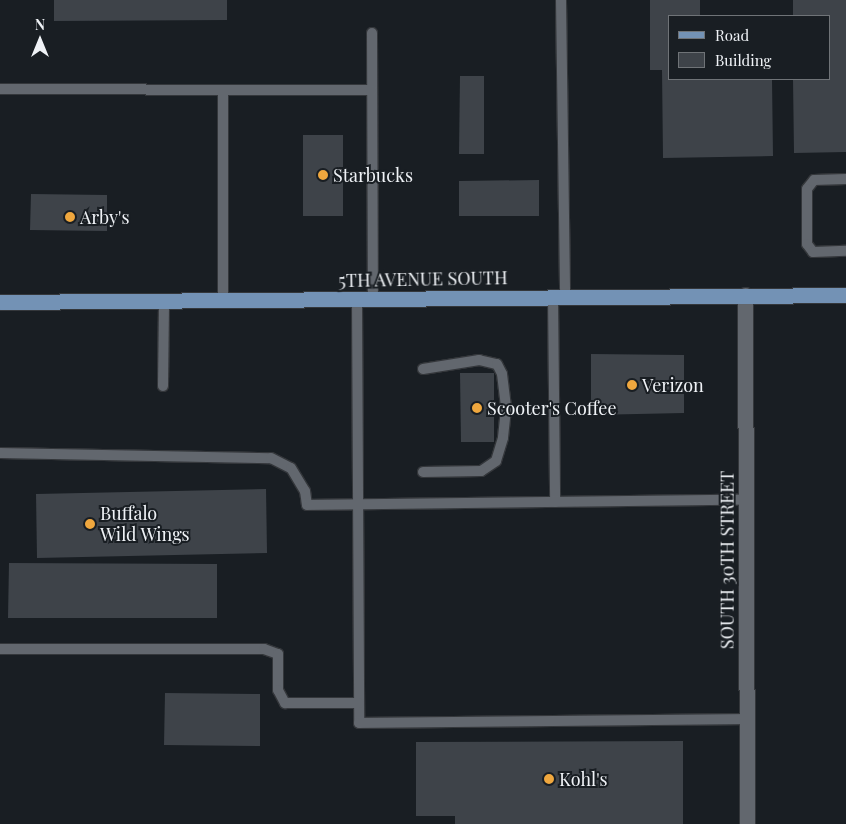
<!DOCTYPE html>
<style>
body{margin:0}
#map{position:relative;width:846px;height:824px;overflow:hidden;background:#191e23;font-family:"Playfair Display",serif}
div>[style]{position:absolute}
.building>*{inset:0;background:#3e4349}
.roads{filter:drop-shadow(1px 0 #34373b) drop-shadow(-1px 0 #34373b) drop-shadow(0 1px #34373b) drop-shadow(0 -1px #34373b)}
.lane>*{height:10px;margin:-5px;padding:0 5px;transform-origin:5px;border-radius:5px;background:#62676e}
.street>*{height:15px;margin:-7.5px;padding:0 7.5px;transform-origin:7.5px;border-radius:7.5px;background:#62676e}
.primary>*{height:15px;margin:-7.5px;padding:0 7.5px;transform-origin:7.5px;border-radius:7.5px;background:#7392b5}
.dots>*{width:14px;height:14px;translate:-50% -50%;box-sizing:border-box;border:2px solid #191e23;border-radius:50%}
span{translate:-50% -50%;white-space:nowrap;text-align:center;line-height:1.15;-webkit-text-stroke:4px #191e23;paint-order:stroke}
.poi-label{font-size:18px;color:#eff2f6}
.left{translate:0 -50%;text-align:left}
.street-label{font-size:18px;color:#eff2f6}
.legend{position:absolute;left:668px;top:15px;width:162px;height:65px;box-sizing:border-box;background:#191e23;border:1px solid #6f7377;margin:0;padding:6px 9px;list-style:none;font-size:15px;color:#eff2f6}
.legend li{display:flex;align-items:center;gap:10px;height:25px}
.legend b{width:25px;border:1px solid #6f7377}
.north{position:absolute;left:15px;top:15px;width:50px;height:50px;-webkit-text-stroke:4px #191e23;paint-order:stroke;rotate:0deg;font-size:14px;font-weight:700;line-height:20px;text-align:center;color:#eff2f6}
.north::after{content:'';display:block;margin:auto;width:18px;height:22px;background:#eff2f6;clip-path:polygon(50% 0,100% 100%,50% 72%,0 100%)}
</style>
<div id="map">
<div class="building">
<i style="clip-path:polygon(54px 0,227px 0,227px 20px,54px 21px)"></i>
<i style="clip-path:polygon(650px 0,700px 0,700px 16px,670px 16px,670px 79px,772px 79px,773px 156px,663px 158px,662px 70px,650px 70px)"></i>
<i style="clip-path:polygon(793px 0,846px 0,846px 152px,794px 153px,793px 79px,830px 79px,830px 16px,793px 16px)"></i>
<i style="clip-path:polygon(460px 76px,484px 76px,484px 154px,459px 154px)"></i>
<i style="clip-path:polygon(303px 135px,343px 135px,343px 216px,303px 216px)"></i>
<i style="clip-path:polygon(539px 180px,539px 216px,459px 216px,459px 181px)"></i>
<i style="clip-path:polygon(31px 194px,107px 195px,107px 231px,30px 230px)"></i>
<i style="clip-path:polygon(591px 354px,684px 355px,684px 413px,591px 415px)"></i>
<i style="clip-path:polygon(460px 373px,494px 373px,494px 442px,461px 442px)"></i>
<i style="clip-path:polygon(266px 489px,267px 553px,37px 558px,36px 494px)"></i>
<i style="clip-path:polygon(9px 563px,217px 564px,217px 618px,8px 618px)"></i>
<i style="clip-path:polygon(165px 693px,260px 694px,260px 746px,164px 745px)"></i>
<i style="clip-path:polygon(683px 741px,683px 824px,455px 824px,455px 816px,416px 816px,416px 742px)"></i>
</div>
<div class="roads">
<div class="lane">
<i style="left:561px;top:0;width:297px;rotate:89.2deg"></i>
<i style="left:372px;top:33px;width:266px;rotate:89.8deg"></i>
<i style="left:0;top:89px;width:372px;rotate:0.2deg"></i>
<i style="left:223px;top:90px;width:210px;rotate:90deg"></i>
<i style="left:846px;top:179px;width:32px;rotate:178deg"></i>
<i style="left:814px;top:180px;width:11px;rotate:128deg"></i>
<i style="left:807px;top:189px;width:55px;rotate:90deg"></i>
<i style="left:807px;top:244px;width:10px;rotate:53deg"></i>
<i style="left:813px;top:252px;width:33px;rotate:-2deg"></i>
<i style="left:553px;top:297px;width:205px;rotate:89.4deg"></i>
<i style="left:357px;top:299px;width:424px;rotate:89.7deg"></i>
<i style="left:359px;top:723px;width:388px;rotate:-0.6deg"></i>
<i style="left:423px;top:369px;width:57px;rotate:-9.1deg"></i>
<i style="left:479px;top:360px;width:18px;rotate:13deg"></i>
<i style="left:497px;top:364px;width:11px;rotate:63deg"></i>
<i style="left:502px;top:374px;width:35px;rotate:83deg"></i>
<i style="left:506px;top:409px;width:29px;rotate:96deg"></i>
<i style="left:503px;top:438px;width:24px;rotate:107deg"></i>
<i style="left:496px;top:461px;width:18px;rotate:146deg"></i>
<i style="left:481px;top:471px;width:58px;rotate:179deg"></i>
<i style="left:163px;top:386px;width:85px;rotate:-89.3deg"></i>
<i style="left:0;top:453px;width:271px;rotate:1.1deg"></i>
<i style="left:271px;top:458px;width:22px;rotate:27deg"></i>
<i style="left:291px;top:468px;width:27px;rotate:59deg"></i>
<i style="left:305px;top:491px;width:14px;rotate:82deg"></i>
<i style="left:307px;top:505px;width:439px;rotate:-0.7deg"></i>
<i style="left:0;top:649px;width:264px"></i>
<i style="left:264px;top:649px;width:15px;rotate:20deg"></i>
<i style="left:278px;top:654px;width:36px;rotate:90deg"></i>
<i style="left:278px;top:690px;width:15px;rotate:62deg"></i>
<i style="left:285px;top:703px;width:74px"></i>
</div>
<div class="street">
<i style="left:745px;top:295px;width:529px;rotate:89.78deg"></i>
</div>
<div class="primary">
<i style="left:0;top:302px;width:846px;rotate:-0.47deg"></i>
</div>
</div>
<div class="dots">
<i style="left:323px;top:175px;background:#efa73e"></i>
<i style="left:70px;top:217px;background:#efa73e"></i>
<i style="left:632px;top:385px;background:#efa73e"></i>
<i style="left:477px;top:408px;background:#efa73e"></i>
<i style="left:90px;top:524px;background:#efa73e"></i>
<i style="left:549px;top:779px;background:#efa73e"></i>
</div>
<div class="poi-label">
<span class="left" style="left:333px;top:175px">Starbucks</span>
<span class="left" style="left:80px;top:217px">Arby's</span>
<span class="left" style="left:642px;top:385px">Verizon</span>
<span class="left" style="left:487px;top:408px">Scooter's Coffee</span>
<span class="left" style="left:100px;top:524px">Buffalo<br>Wild Wings</span>
<span class="left" style="left:559px;top:779px">Kohl's</span>
</div>
<div class="street-label">
<span style="left:423px;top:279px;rotate:-1deg">5TH AVENUE SOUTH</span>
<span style="left:727px;top:560px;rotate:-90deg">SOUTH 30TH STREET</span>
</div>
<ul class="legend">
<li><b style="height:6px;background:#7392b5"></b>Road</li>
<li><b style="height:14px;background:#3e4349"></b>Building</li>
</ul>
<div class="north">N</div>
</div>
